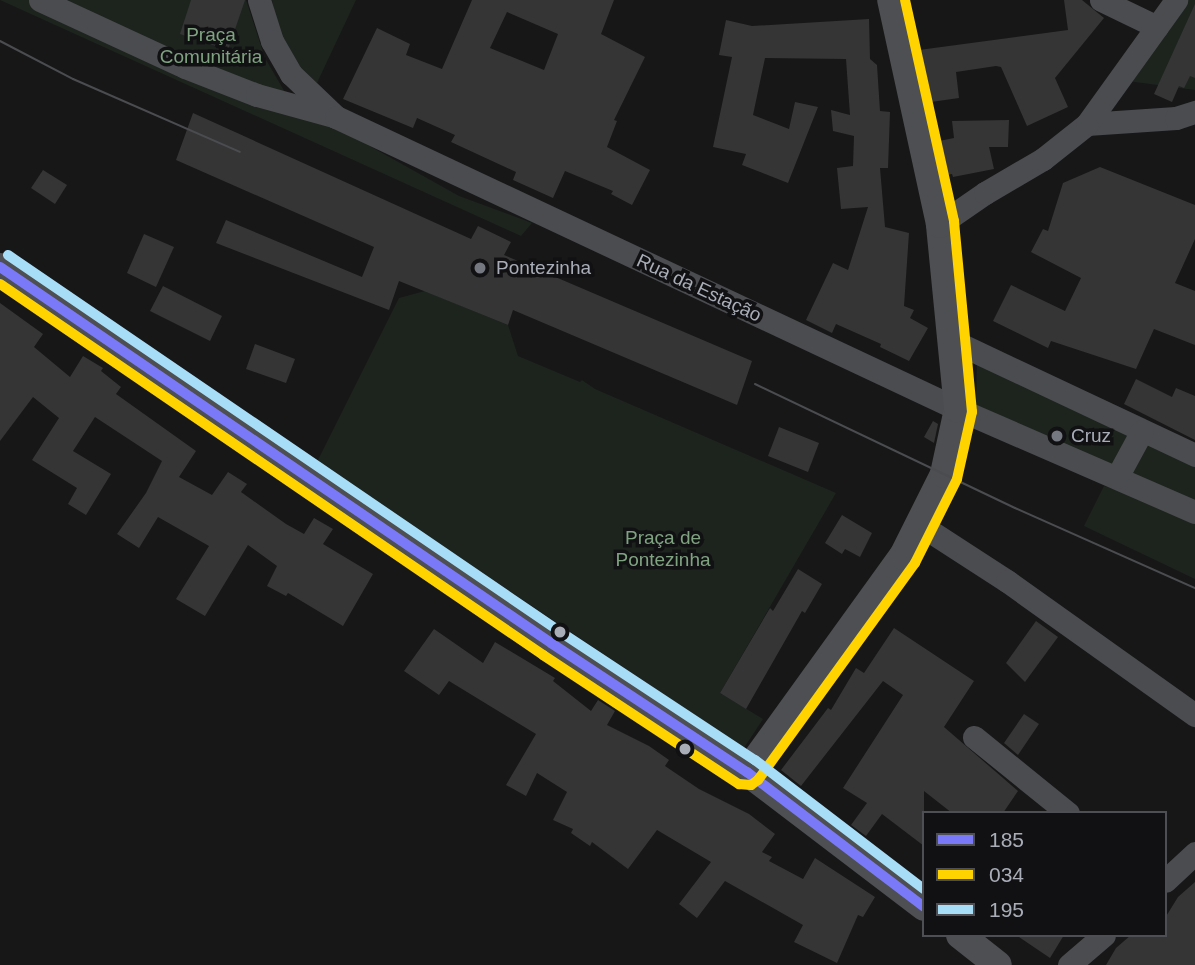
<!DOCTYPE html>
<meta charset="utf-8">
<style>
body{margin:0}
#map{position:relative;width:1195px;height:965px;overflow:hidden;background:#171717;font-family:Helvetica,sans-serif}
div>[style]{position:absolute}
.green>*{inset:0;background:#1d241e}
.building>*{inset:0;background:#353536}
.minor>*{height:23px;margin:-11.5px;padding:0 11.5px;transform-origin:11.5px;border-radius:11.5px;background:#4b4c50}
.major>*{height:28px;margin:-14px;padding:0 14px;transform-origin:14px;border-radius:14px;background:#4d4f52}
.tram>*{height:2px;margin:-1px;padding:0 1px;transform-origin:1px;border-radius:1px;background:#4b4c4f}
.bus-1>*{height:10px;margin:-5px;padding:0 5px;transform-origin:5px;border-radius:5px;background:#7a7af9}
.bus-2>*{height:10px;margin:-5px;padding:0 5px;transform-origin:5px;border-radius:5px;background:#ffd300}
.bus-3>*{height:10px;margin:-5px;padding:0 5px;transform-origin:5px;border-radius:5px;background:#a8ddf7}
.dots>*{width:19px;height:19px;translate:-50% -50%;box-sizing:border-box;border:4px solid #111113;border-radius:50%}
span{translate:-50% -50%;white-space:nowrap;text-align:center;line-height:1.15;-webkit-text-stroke:7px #111113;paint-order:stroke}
.park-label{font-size:19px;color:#7fa381}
.poi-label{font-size:19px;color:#a8adb8}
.left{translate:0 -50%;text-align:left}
.street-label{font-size:19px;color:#a8adb8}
.legend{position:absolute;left:922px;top:811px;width:245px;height:126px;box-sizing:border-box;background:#111113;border:2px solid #4d4f55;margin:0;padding:9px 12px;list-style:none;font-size:21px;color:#a8adb8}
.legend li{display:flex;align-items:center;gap:14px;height:35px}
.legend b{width:35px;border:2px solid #4d4f55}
</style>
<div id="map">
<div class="green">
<i style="clip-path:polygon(0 0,246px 0,265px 58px,286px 94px,325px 121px,459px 196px,532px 223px,521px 236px)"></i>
<i style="clip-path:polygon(272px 0,356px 0,317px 83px,296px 63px,277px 28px)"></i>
<i style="clip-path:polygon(1178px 0,1195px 0,1195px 90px,1120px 80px)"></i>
<i style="clip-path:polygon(425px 291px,508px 325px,518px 356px,580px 382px,582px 380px,595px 389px,836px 493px,720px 693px,763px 719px,744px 748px,317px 462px,399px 298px)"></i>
<i style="clip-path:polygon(977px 354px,1003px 354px,1146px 419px,1141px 432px,1195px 459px,1195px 505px,976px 405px)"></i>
<i style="clip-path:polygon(1104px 486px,1157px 503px,1195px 520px,1195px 579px,1084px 526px)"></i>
</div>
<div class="building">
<i style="clip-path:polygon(191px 0,245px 0,228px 50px,180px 34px)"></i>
<i style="clip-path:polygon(evenodd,472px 0,614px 0,601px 34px,645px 57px,614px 120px,617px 121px,607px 147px,650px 170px,632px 205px,611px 194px,613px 191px,565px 171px,553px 198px,513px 180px,516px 172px,451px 142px,455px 135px,417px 118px,413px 128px,343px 99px,377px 28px,410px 44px,406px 55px,442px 69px,472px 0,507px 12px,558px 34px,544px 70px,490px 48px,507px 12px)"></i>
<i style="clip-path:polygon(1064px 0,1082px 0,1104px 18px,1055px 78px,1068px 107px,1027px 126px,1001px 67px,996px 66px,956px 72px,959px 98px,931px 102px,919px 50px,1068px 30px)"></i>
<i style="clip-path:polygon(1195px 4px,1195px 78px,1190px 76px,1184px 88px,1179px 86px,1172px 102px,1154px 94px)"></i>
<i style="clip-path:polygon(869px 19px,870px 59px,877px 65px,880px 111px,890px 112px,888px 168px,880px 168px,885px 227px,909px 233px,904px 306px,914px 310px,910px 318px,928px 328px,909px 361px,880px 347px,881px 344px,836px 324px,832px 333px,806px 320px,833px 263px,848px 270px,868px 207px,841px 209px,837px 168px,853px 166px,854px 136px,833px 131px,831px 110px,850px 115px,846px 59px,765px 58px,753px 115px,789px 129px,795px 102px,818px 107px,788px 183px,742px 165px,746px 154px,713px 147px,732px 57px,719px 55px,726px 20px,752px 26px)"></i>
<i style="clip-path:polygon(193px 113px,471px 239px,478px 226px,511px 242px,504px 255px,752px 361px,737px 405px,513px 310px,508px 325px,399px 281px,389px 310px,216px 243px,226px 220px,362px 277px,374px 247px,176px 160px)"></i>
<i style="clip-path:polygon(1009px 120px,1008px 147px,989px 147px,994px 169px,953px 177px,952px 174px,946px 175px,939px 141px,954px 138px,952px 121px)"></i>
<i style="clip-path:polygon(1100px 167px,1195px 205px,1195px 239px,1175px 283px,1195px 291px,1195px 345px,1154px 329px,1136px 369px,1051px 341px,1048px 348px,993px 321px,1011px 285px,1065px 311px,1081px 278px,1031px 252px,1043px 229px,1048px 231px,1063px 183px)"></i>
<i style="clip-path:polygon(43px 170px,67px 185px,55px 204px,31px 188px)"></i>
<i style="clip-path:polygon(144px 234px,174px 247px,156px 287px,127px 273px)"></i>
<i style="clip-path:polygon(163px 286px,222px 316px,210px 341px,150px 311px)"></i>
<i style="clip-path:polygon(0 303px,43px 334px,34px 347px,70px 377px,83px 356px,103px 368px,101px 371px,121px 387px,116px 394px,196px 451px,179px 477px,212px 495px,228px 472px,247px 484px,241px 492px,286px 524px,304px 534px,314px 518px,333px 529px,323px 544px,373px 574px,343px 626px,288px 593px,286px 596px,267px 586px,277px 566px,248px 545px,205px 616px,176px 599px,209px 546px,158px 517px,139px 548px,117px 534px,146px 493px,162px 461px,95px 417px,73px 451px,111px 474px,86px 515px,68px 504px,77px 488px,32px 460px,59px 418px,33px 397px,0 441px)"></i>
<i style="clip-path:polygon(255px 344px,295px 359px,286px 383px,246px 369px)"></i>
<i style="clip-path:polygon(1136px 379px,1172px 397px,1176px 388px,1195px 396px,1195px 440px,1124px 404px)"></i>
<i style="clip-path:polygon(933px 421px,938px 424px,934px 443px,924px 437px)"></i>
<i style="clip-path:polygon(779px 427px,819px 443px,808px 472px,768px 456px)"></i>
<i style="clip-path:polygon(842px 515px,872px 533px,860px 557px,845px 549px,842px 554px,825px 543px)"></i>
<i style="clip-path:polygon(798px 569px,822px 584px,805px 613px,802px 611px,746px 709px,720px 693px,770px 608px,773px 611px)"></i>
<i style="clip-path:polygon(1036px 621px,1058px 637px,1025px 682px,1006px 663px)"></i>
<i style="clip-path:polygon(894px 628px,974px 681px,944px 727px,1018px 791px,1003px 813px,952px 813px,924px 791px,924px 846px,882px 814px,866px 836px,851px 825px,867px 803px,843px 788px,903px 695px,883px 681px,801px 786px,781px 770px,828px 708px,831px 710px,856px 668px,864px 673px)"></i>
<i style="clip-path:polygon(434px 629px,483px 663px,495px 642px,555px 678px,553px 681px,591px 711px,598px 700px,615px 711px,607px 725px,649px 746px,669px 760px,665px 766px,699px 789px,749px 814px,775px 834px,762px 852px,772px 857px,769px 861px,803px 879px,815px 858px,875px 897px,863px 917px,858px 915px,837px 963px,794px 942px,803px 925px,725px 881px,697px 918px,679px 904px,711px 862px,657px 830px,628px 869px,592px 842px,590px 846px,571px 833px,573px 829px,553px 820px,567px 792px,537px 773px,526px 796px,506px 785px,536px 734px,449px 681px,439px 695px,404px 671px)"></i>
<i style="clip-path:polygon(1024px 714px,1039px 724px,1018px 755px,1004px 743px)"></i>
<i style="clip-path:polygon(1195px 882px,1195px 965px,1106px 965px,1116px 948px,1131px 935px,1165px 935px,1165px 918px,1178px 897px)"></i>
<i style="clip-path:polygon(1016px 935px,1064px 935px,1050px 958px)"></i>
</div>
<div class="minor">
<i style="left:40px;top:0;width:160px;rotate:24.8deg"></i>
<i style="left:185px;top:67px;width:77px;rotate:21.3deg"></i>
<i style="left:257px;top:95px;width:79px;rotate:15.4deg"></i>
<i style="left:259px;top:0;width:43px;rotate:72.4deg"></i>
<i style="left:272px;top:41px;width:38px;rotate:60deg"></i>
<i style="left:291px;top:74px;width:62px;rotate:43.7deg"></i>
<i style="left:336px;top:117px;width:687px;rotate:25.15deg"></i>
<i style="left:958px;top:409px;width:258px;rotate:23.5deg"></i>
<i style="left:1101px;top:0;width:62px;rotate:25.7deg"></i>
<i style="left:1087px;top:124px;width:89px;rotate:-3.9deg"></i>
<i style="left:1176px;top:118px;width:20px;rotate:-18deg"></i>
<i style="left:940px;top:224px;width:55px;rotate:-34.6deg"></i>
<i style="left:985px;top:193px;width:67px;rotate:-30.4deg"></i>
<i style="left:1043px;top:159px;width:56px;rotate:-38.5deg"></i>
<i style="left:1087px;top:124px;width:153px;rotate:-54.3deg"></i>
<i style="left:953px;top:341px;width:268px;rotate:25.2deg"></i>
<i style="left:1117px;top:477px;width:52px;rotate:-61.5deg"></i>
<i style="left:919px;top:524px;width:105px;rotate:32.9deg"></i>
<i style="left:1007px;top:581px;width:231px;rotate:35.5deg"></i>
<i style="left:974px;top:737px;width:121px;rotate:39deg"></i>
<i style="left:1165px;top:881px;width:41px;rotate:-43deg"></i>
<i style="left:1069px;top:965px;width:46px;rotate:-40.6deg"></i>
</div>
<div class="major">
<i style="left:0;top:267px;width:667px;rotate:34.31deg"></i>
<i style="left:551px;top:643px;width:235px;rotate:33.4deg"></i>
<i style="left:747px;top:772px;width:223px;rotate:37.3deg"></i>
<i style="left:747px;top:772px;width:266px;rotate:-54.2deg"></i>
<i style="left:903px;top:556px;width:92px;rotate:-63.4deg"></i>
<i style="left:944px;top:474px;width:66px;rotate:-77.8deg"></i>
<i style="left:958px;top:409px;width:186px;rotate:-95.6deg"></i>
<i style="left:940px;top:224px;width:229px;rotate:-102.3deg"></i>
<i style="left:960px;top:935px;width:48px;rotate:38.3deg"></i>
</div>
<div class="tram">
<i style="left:0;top:41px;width:82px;rotate:27.5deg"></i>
<i style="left:73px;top:79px;width:182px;rotate:23.6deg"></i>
<i style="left:755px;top:384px;width:288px;rotate:25.5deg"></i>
<i style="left:1015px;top:508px;width:197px;rotate:24deg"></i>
</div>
<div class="bus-1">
<i style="left:0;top:267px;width:667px;rotate:34.31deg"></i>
<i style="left:551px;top:643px;width:235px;rotate:33.4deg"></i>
<i style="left:747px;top:772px;width:223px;rotate:37.3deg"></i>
</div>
<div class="bus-2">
<i style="left:0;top:284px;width:658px;rotate:34.34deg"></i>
<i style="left:543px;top:655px;width:235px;rotate:33.4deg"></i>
<i style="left:739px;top:784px;width:12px;rotate:5deg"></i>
<i style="left:751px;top:785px;width:9px;rotate:-36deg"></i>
<i style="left:758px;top:780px;width:268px;rotate:-54.1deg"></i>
<i style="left:915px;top:563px;width:94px;rotate:-63.4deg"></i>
<i style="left:957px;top:479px;width:69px;rotate:-77.4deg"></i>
<i style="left:972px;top:412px;width:192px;rotate:-95.4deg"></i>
<i style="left:954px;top:221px;width:226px;rotate:-102.5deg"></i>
</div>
<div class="bus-3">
<i style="left:8px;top:255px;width:667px;rotate:34.31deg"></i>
<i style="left:559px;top:631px;width:235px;rotate:33.4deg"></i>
<i style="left:755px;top:760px;width:213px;rotate:37.4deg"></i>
</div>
<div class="dots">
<i style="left:480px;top:268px;background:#757880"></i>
<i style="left:1057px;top:436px;background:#757880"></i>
<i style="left:560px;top:632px;background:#a8adb8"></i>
<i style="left:685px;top:749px;background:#a8adb8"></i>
</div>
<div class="park-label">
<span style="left:211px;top:46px">Praça<br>Comunitária</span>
<span style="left:663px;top:549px">Praça de<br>Pontezinha</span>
</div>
<div class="poi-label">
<span class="left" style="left:496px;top:268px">Pontezinha</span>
<span class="left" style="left:1071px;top:436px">Cruz</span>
</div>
<div class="street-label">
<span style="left:699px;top:288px;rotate:25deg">Rua da Estação</span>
</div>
<ul class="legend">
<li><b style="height:9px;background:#7a7af9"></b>185</li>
<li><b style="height:9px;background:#ffd300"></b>034</li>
<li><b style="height:9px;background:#a8ddf7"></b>195</li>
</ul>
</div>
